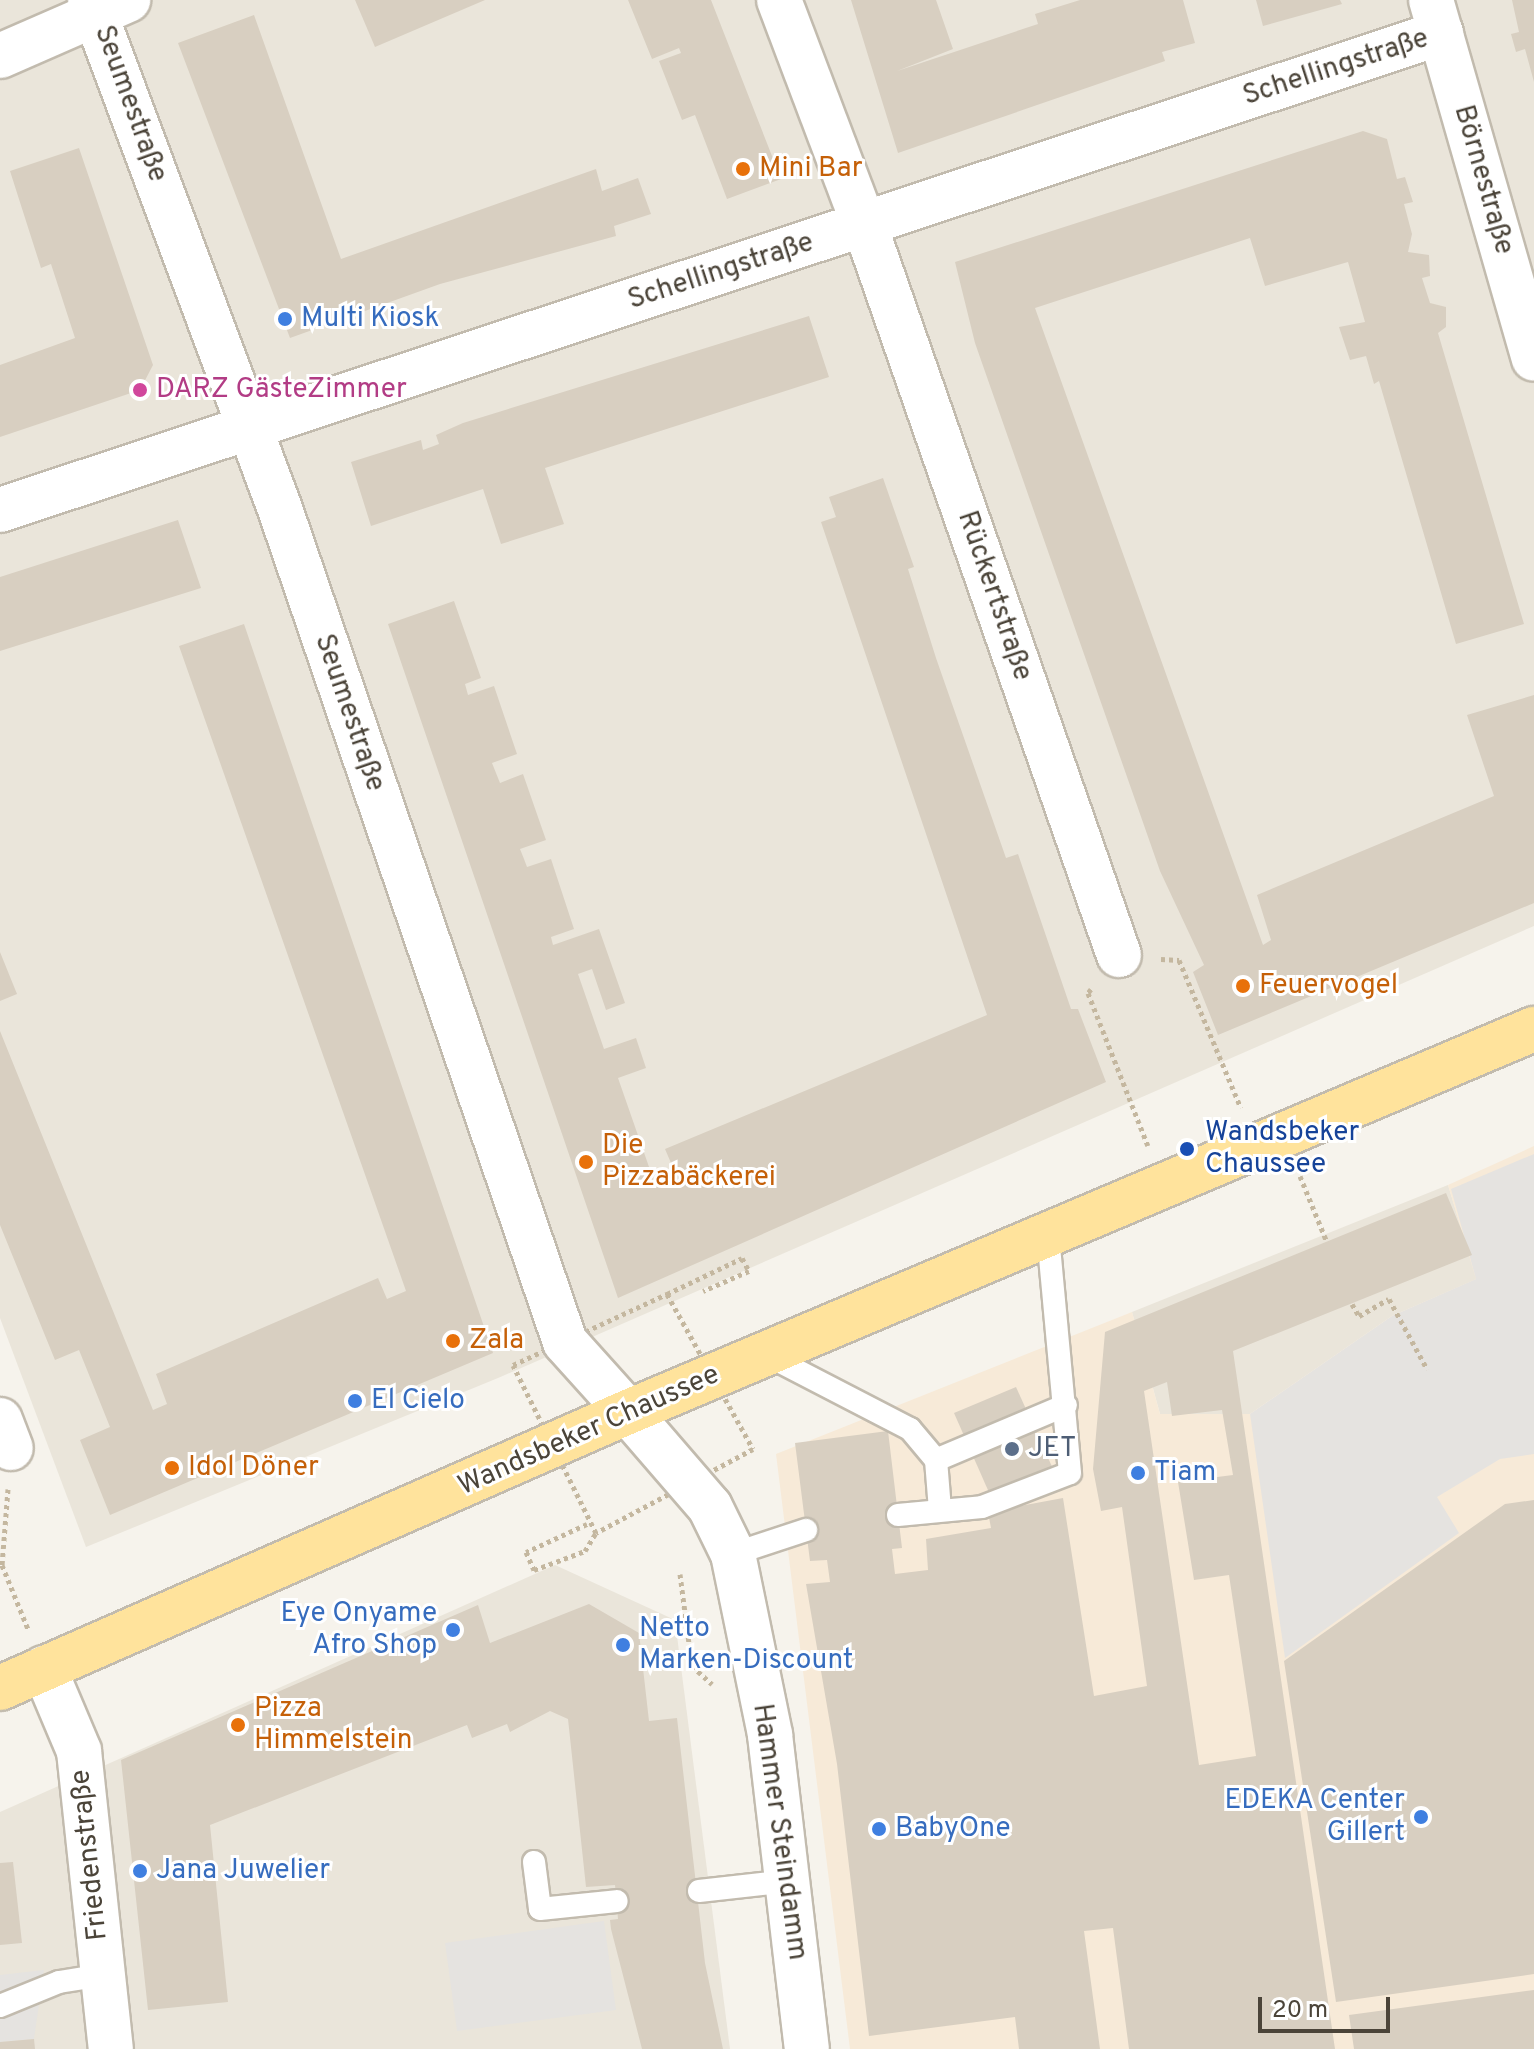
<!DOCTYPE html>
<meta charset="utf-8">
<style>
body{margin:0}
#map{position:relative;width:1534px;height:2049px;overflow:hidden;background:#f6f3ec;font-family:Overpass,sans-serif}
div>[style]{position:absolute}
.residential>*{inset:0;background:#eae5da}
.commercial>*{inset:0;background:#f7ead8}
.parking>*{inset:0;background:#e5e3e0}
.building>*{inset:0;background:#d8cfc1}
.path>*{height:5px;margin-top:-2.5px;transform-origin:0;background:repeating-linear-gradient(90deg,#c4b79f 0 4px,transparent 0 8px)}
.roads{filter:drop-shadow(2px 0 #c2bbae) drop-shadow(-2px 0 #c2bbae) drop-shadow(0 2px #c2bbae) drop-shadow(0 -2px #c2bbae)}
.service>*{height:22px;margin:-11px;padding:0 11px;transform-origin:11px;border-radius:11px;background:#fff}
.minor>*{height:44px;margin:-22px;padding:0 22px;transform-origin:22px;border-radius:22px;background:#fff}
.tertiary>*{height:44px;margin:-22px;padding:0 22px;transform-origin:22px;border-radius:22px;background:#fff}
.primary>*{height:44px;margin:-22px;padding:0 22px;transform-origin:22px;border-radius:22px;background:#ffe39c}
.dots>*{width:22px;height:22px;translate:-50% -50%;box-sizing:border-box;border:4px solid #fff;border-radius:50%}
span{translate:-50% -50%;white-space:nowrap;text-align:center;line-height:1.15;-webkit-text-stroke:6px #fff;paint-order:stroke}
.street-label{font-size:28px;color:#4b4439}
.food-label{font-size:28px;color:#c56008}
.left{translate:0 -50%;text-align:left}
.shop-label{font-size:28px;color:#366cbe}
.right{translate:-100% -50%;text-align:right}
.hotel-label{font-size:28px;color:#b23c85}
.transit-label{font-size:28px;color:#164399}
.service-label{font-size:28px;color:#4e5e75}
.scale{position:absolute;left:1258px;top:1997px;width:132px;height:36px;box-sizing:border-box;border:4px solid #4b4439;border-top:0;padding-left:10px;font-size:24px;line-height:28px;white-space:nowrap;color:#4b4439;-webkit-text-stroke:6px #fff;paint-order:stroke}
</style>
<div id="map">
<div class="residential">
<i style="clip-path:polygon(0 0,1534px 0,1534px 926px,498px 1378px,86px 1547px,0 1318px)"></i>
<i style="clip-path:polygon(1448px 1185px,1477px 1279px,1392px 1316px,1250px 1414px,1160px 1414px,1132px 1312px)"></i>
<i style="clip-path:polygon(555px 1565px,675px 1620px,730px 2049px,0 2049px,0 1812px)"></i>
</div>
<div class="commercial">
<i style="clip-path:polygon(1534px 1146px,1534px 2049px,850px 2049px,776px 1454px,1132px 1312px,1160px 1414px,1250px 1414px,1392px 1316px,1476px 1279px,1448px 1185px)"></i>
</div>
<div class="parking">
<i style="clip-path:polygon(1534px 1154px,1534px 1454px,1500px 1459px,1437px 1497px,1459px 1533px,1285px 1658px,1250px 1414px,1392px 1316px,1476px 1279px,1451px 1189px)"></i>
<i style="clip-path:polygon(604px 1921px,616px 2010px,457px 2031px,445px 1943px)"></i>
<i style="clip-path:polygon(44px 1970px,34px 2039px,0 2042px,0 1975px)"></i>
</div>
<div class="building">
<i style="clip-path:polygon(355px 0,485px 0,375px 47px)"></i>
<i style="clip-path:polygon(628px 0,711px 0,781px 179px,727px 199px,695px 115px,682px 120px,659px 61px,681px 53px,679px 48px,652px 59px)"></i>
<i style="clip-path:polygon(851px 0,936px 0,953px 49px,897px 71px,1038px 24px,1035px 14px,1080px 0,1183px 0,1195px 43px,1162px 52px,1165px 61px,898px 153px)"></i>
<i style="clip-path:polygon(1256px 0,1340px 0,1342px 4px,1263px 26px)"></i>
<i style="clip-path:polygon(1512px 0,1534px 0,1534px 82px,1525px 49px,1516px 52px,1511px 34px,1519px 32px)"></i>
<i style="clip-path:polygon(254px 15px,341px 259px,596px 169px,602px 191px,638px 178px,651px 214px,614px 226px,616px 236px,440px 284px,290px 338px,178px 43px)"></i>
<i style="clip-path:polygon(1363px 131px,1387px 139px,1397px 179px,1405px 177px,1413px 202px,1404px 204px,1412px 234px,1408px 252px,1429px 255px,1430px 276px,1422px 278px,1430px 303px,1446px 307px,1446px 327px,1438px 333px,1524px 624px,1456px 644px,1379px 381px,1374px 384px,1366px 356px,1350px 360px,1339px 327px,1365px 322px,1348px 262px,1265px 286px,1250px 238px,1035px 308px,1263px 945px,1271px 940px,1257px 895px,1494px 796px,1467px 715px,1534px 695px,1534px 903px,1218px 1035px,1193px 972px,1204px 965px,1160px 871px,975px 343px,955px 262px)"></i>
<i style="clip-path:polygon(79px 148px,153px 365px,140px 390px,0 437px,0 365px,75px 338px,51px 264px,41px 268px,10px 171px)"></i>
<i style="clip-path:polygon(809px 316px,829px 377px,545px 468px,564px 524px,501px 544px,483px 489px,371px 526px,351px 462px,421px 440px,423px 450px,439px 444px,436px 435px,463px 423px)"></i>
<i style="clip-path:polygon(883px 478px,914px 567px,908px 569px,936px 658px,1006px 858px,1018px 854px,1071px 1009px,1078px 1009px,1106px 1082px,618px 1298px,388px 624px,454px 601px,481px 678px,465px 684px,468px 695px,494px 686px,517px 754px,492px 763px,500px 783px,523px 774px,546px 840px,520px 849px,524px 859px,527px 867px,551px 859px,574px 929px,551px 937px,553px 945px,599px 929px,625px 1003px,606px 1010px,592px 969px,578px 974px,604px 1049px,636px 1038px,646px 1068px,618px 1078px,656px 1187px,677px 1177px,665px 1149px,987px 1015px,821px 522px,836px 517px,829px 497px)"></i>
<i style="clip-path:polygon(178px 520px,201px 588px,0 651px,0 577px)"></i>
<i style="clip-path:polygon(244px 624px,493px 1353px,110px 1515px,80px 1440px,110px 1427px,79px 1350px,55px 1360px,0 1225px,0 1031px,153px 1410px,167px 1404px,156px 1374px,378px 1278px,387px 1299px,406px 1291px,179px 646px)"></i>
<i style="clip-path:polygon(0 952px,17px 994px,0 1001px)"></i>
<i style="clip-path:polygon(evenodd,1446px 1193px,1472px 1255px,1233px 1351px,1335px 2049px,1129px 2049px,1113px 1928px,1084px 1931px,1100px 2049px,1019px 2049px,1015px 2017px,869px 2036px,837px 1764px,806px 1584px,830px 1582px,827px 1560px,810px 1561px,795px 1443px,888px 1431px,902px 1548px,892px 1549px,895px 1574px,928px 1570px,926px 1539px,991px 1528px,988px 1512px,1063px 1498px,1094px 1696px,1147px 1686px,1122px 1507px,1101px 1511px,1093px 1469px,1105px 1332px,1446px 1193px,1167px 1382px,1172px 1416px,1222px 1410px,1233px 1475px,1178px 1482px,1194px 1580px,1229px 1575px,1256px 1756px,1199px 1765px,1144px 1391px,1167px 1382px)"></i>
<i style="clip-path:polygon(1016px 1387px,1054px 1471px,991px 1497px,954px 1413px)"></i>
<i style="clip-path:polygon(1534px 1500px,1534px 1974px,1336px 2002px,1284px 1661px,1505px 1504px)"></i>
<i style="clip-path:polygon(589px 1604px,639px 1633px,649px 1721px,677px 1718px,705px 1963px,723px 2049px,642px 2049px,611px 1929px,610px 1920px,618px 1919px,615px 1885px,586px 1887px,568px 1719px,550px 1711px,510px 1732px,507px 1724px,472px 1738px,467px 1725px,210px 1825px,228px 2002px,148px 2010px,121px 1760px,478px 1605px,490px 1643px)"></i>
<i style="clip-path:polygon(13px 1862px,22px 1943px,0 1945px,0 1863px)"></i>
<i style="clip-path:polygon(1534px 1990px,1534px 2049px,1354px 2049px,1349px 2015px)"></i>
<i style="clip-path:polygon(34px 2039px,35px 2049px,0 2049px,0 2042px)"></i>
</div>
<div class="path">
<i style="left:1161px;top:959px;width:18px;rotate:3deg"></i>
<i style="left:1179px;top:960px;width:160px;rotate:67.3deg"></i>
<i style="left:1091px;top:989px;width:5px;rotate:127deg"></i>
<i style="left:1088px;top:993px;width:164px;rotate:68.6deg"></i>
<i style="left:1300px;top:1176px;width:71px;rotate:67.8deg"></i>
<i style="left:667px;top:1294px;width:177px;rotate:61deg"></i>
<i style="left:753px;top:1449px;width:178px;rotate:151.9deg"></i>
<i style="left:596px;top:1533px;width:187px;rotate:-116.3deg"></i>
<i style="left:513px;top:1365px;width:170px;rotate:-24.8deg"></i>
<i style="left:667px;top:1294px;width:83px;rotate:-25.6deg"></i>
<i style="left:742px;top:1258px;width:15px;rotate:62deg"></i>
<i style="left:749px;top:1271px;width:50px;rotate:156.5deg"></i>
<i style="left:1352px;top:1304px;width:14px;rotate:60deg"></i>
<i style="left:1359px;top:1316px;width:34px;rotate:-30deg"></i>
<i style="left:1389px;top:1299px;width:80px;rotate:61.5deg"></i>
<i style="left:8px;top:1489px;width:76px;rotate:94.5deg"></i>
<i style="left:2px;top:1565px;width:69px;rotate:67.9deg"></i>
<i style="left:587px;top:1524px;width:67px;rotate:155.3deg"></i>
<i style="left:526px;top:1552px;width:20px;rotate:66deg"></i>
<i style="left:534px;top:1570px;width:54px;rotate:-20.4deg"></i>
<i style="left:585px;top:1551px;width:21px;rotate:-59deg"></i>
<i style="left:680px;top:1574px;width:93px;rotate:82.6deg"></i>
<i style="left:692px;top:1666px;width:27px;rotate:42deg"></i>
</div>
<div class="roads">
<div class="service">
<i style="left:767px;top:1355px;width:161px;rotate:27.4deg"></i>
<i style="left:910px;top:1429px;width:40px;rotate:50deg"></i>
<i style="left:936px;top:1460px;width:50px;rotate:85.4deg"></i>
<i style="left:936px;top:1460px;width:141px;rotate:-22.9deg"></i>
<i style="left:898px;top:1515px;width:84px;rotate:-5.4deg"></i>
<i style="left:982px;top:1507px;width:94px;rotate:-21.1deg"></i>
<i style="left:1070px;top:1473px;width:239px;rotate:-95.3deg"></i>
<i style="left:733px;top:1554px;width:77px;rotate:-18.2deg"></i>
<i style="left:534px;top:1862px;width:47px;rotate:82.7deg"></i>
<i style="left:540px;top:1909px;width:77px;rotate:-5.9deg"></i>
<i style="left:699px;top:1891px;width:90px;rotate:-6.4deg"></i>
<i style="left:0;top:2006px;width:64px;rotate:-22.1deg"></i>
<i style="left:59px;top:1982px;width:45px;rotate:-9deg"></i>
</div>
<div class="minor">
<i style="left:90px;top:0;width:543px;rotate:69.53deg"></i>
<i style="left:280px;top:509px;width:880px;rotate:71.11deg"></i>
<i style="left:565px;top:1342px;width:94px;rotate:48deg"></i>
<i style="left:779px;top:0;width:260px;rotate:69.3deg"></i>
<i style="left:871px;top:243px;width:754px;rotate:70.8deg"></i>
<i style="left:1431px;top:0;width:373px;rotate:74deg"></i>
<i style="left:0;top:56px;width:140px;rotate:-23.6deg"></i>
<i style="left:0;top:510px;width:1518px;rotate:-18.32deg"></i>
<i style="left:0;top:1420px;width:30px;rotate:69deg"></i>
<i style="left:44px;top:1668px;width:90px;rotate:67.1deg"></i>
<i style="left:79px;top:1751px;width:300px;rotate:83.9deg"></i>
</div>
<div class="tertiary">
<i style="left:628px;top:1412px;width:125px;rotate:49.2deg"></i>
<i style="left:710px;top:1507px;width:52px;rotate:63.9deg"></i>
<i style="left:733px;top:1554px;width:185px;rotate:78.4deg"></i>
<i style="left:770px;top:1735px;width:316px;rotate:83.3deg"></i>
</div>
<div class="primary">
<i style="left:0;top:1688px;width:686px;rotate:-23.73deg"></i>
<i style="left:628px;top:1412px;width:984px;rotate:-22.92deg"></i>
</div>
</div>
<div class="dots">
<i style="left:743px;top:169px;background:#e8710a"></i>
<i style="left:285px;top:319px;background:#3f7fe0"></i>
<i style="left:140px;top:390px;background:#d1479c"></i>
<i style="left:1243px;top:986px;background:#e8710a"></i>
<i style="left:1187px;top:1149px;background:#1a4fb4"></i>
<i style="left:586px;top:1162px;background:#e8710a"></i>
<i style="left:453px;top:1341px;background:#e8710a"></i>
<i style="left:355px;top:1401px;background:#3f7fe0"></i>
<i style="left:1012px;top:1449px;background:#5c6f8a"></i>
<i style="left:172px;top:1468px;background:#e8710a"></i>
<i style="left:1138px;top:1473px;background:#3f7fe0"></i>
<i style="left:453px;top:1630px;background:#3f7fe0"></i>
<i style="left:623px;top:1645px;background:#3f7fe0"></i>
<i style="left:238px;top:1725px;background:#e8710a"></i>
<i style="left:1421px;top:1817px;background:#3f7fe0"></i>
<i style="left:879px;top:1829px;background:#3f7fe0"></i>
<i style="left:140px;top:1871px;background:#3f7fe0"></i>
</div>
<div class="street-label">
<span style="left:1336px;top:68px;rotate:-18deg">Schellingstraße</span>
<span style="left:130px;top:104px;rotate:70deg">Seumestraße</span>
<span style="left:1483px;top:180px;rotate:74deg">Börnestraße</span>
<span style="left:721px;top:272px;rotate:-18deg">Schellingstraße</span>
<span style="left:994px;top:596px;rotate:71deg">Rückertstraße</span>
<span style="left:349px;top:713px;rotate:71deg">Seumestraße</span>
<span style="left:589px;top:1431px;rotate:-24deg">Wandsbeker Chaussee</span>
<span style="left:779px;top:1832px;rotate:82deg">Hammer Steindamm</span>
<span style="left:90px;top:1855px;rotate:-96deg">Friedenstraße</span>
</div>
<div class="food-label">
<span class="left" style="left:759px;top:169px">Mini Bar</span>
<span class="left" style="left:1259px;top:986px">Feuervogel</span>
<span class="left" style="left:602px;top:1162px">Die<br>Pizzabäckerei</span>
<span class="left" style="left:469px;top:1341px">Zala</span>
<span class="left" style="left:188px;top:1468px">Idol Döner</span>
<span class="left" style="left:254px;top:1725px">Pizza<br>Himmelstein</span>
</div>
<div class="shop-label">
<span class="left" style="left:301px;top:319px">Multi Kiosk</span>
<span class="left" style="left:371px;top:1401px">El Cielo</span>
<span class="left" style="left:1154px;top:1473px">Tiam</span>
<span class="right" style="left:437px;top:1630px">Eye Onyame<br>Afro Shop</span>
<span class="left" style="left:639px;top:1645px">Netto<br>Marken-Discount</span>
<span class="right" style="left:1405px;top:1817px">EDEKA Center<br>Gillert</span>
<span class="left" style="left:895px;top:1829px">BabyOne</span>
<span class="left" style="left:156px;top:1871px">Jana Juwelier</span>
</div>
<div class="hotel-label">
<span class="left" style="left:156px;top:390px">DARZ GästeZimmer</span>
</div>
<div class="transit-label">
<span class="left" style="left:1205px;top:1149px">Wandsbeker<br>Chaussee</span>
</div>
<div class="service-label">
<span class="left" style="left:1028px;top:1449px">JET</span>
</div>
<div class="scale">20 m</div>
</div>
